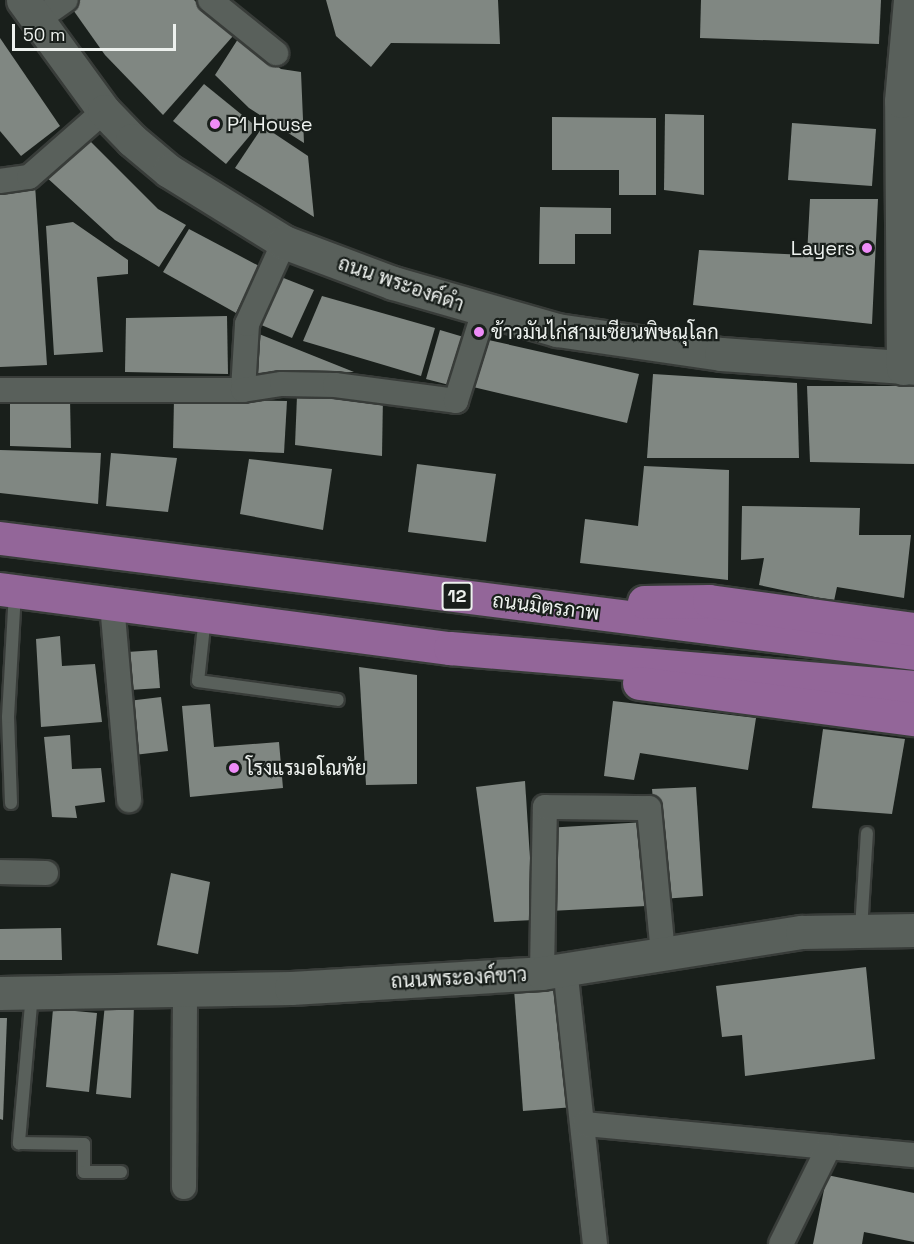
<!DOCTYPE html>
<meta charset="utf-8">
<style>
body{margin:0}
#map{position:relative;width:914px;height:1244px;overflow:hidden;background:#191f1b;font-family:"Space Grotesk",Sarabun,sans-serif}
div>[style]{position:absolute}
.building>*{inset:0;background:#808782}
.roads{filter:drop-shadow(2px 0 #383c39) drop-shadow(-2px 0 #383c39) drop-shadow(0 2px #383c39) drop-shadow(0 -2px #383c39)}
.lane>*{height:12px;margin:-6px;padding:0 6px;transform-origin:6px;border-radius:6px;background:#59605b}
.street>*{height:24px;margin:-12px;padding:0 12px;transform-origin:12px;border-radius:12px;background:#59605b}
.secondary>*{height:33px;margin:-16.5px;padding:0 16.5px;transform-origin:16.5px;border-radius:16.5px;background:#59605b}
.primary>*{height:33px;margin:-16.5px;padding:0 16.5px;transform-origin:16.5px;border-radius:16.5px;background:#936699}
.dots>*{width:16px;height:16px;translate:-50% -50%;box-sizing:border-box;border:3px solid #191f1b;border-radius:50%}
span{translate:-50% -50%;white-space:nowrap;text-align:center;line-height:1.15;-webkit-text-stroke:4.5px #191f1b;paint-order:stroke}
.shield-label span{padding:2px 4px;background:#191f1b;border:2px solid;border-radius:4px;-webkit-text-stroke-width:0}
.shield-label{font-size:18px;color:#edf1ee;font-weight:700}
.poi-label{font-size:20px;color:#edf1ee}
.left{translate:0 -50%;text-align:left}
.right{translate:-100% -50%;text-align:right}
.street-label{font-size:20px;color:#edf1ee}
.scale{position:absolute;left:12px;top:24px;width:164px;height:27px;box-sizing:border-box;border:3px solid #edf1ee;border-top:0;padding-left:8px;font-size:18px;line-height:21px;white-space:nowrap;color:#edf1ee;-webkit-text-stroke:4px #191f1b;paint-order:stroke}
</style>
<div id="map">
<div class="building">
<i style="clip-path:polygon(80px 0,194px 0,233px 36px,163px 115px,105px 55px,71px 7px)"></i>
<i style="clip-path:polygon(326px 0,498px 0,500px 44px,391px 43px,371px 67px,336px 36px)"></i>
<i style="clip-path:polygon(701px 0,881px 0,879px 44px,700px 38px)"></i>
<i style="clip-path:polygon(0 38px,60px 126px,21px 156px,0 131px)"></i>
<i style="clip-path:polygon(238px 39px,281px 69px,301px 72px,304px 143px,249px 108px,215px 75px)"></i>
<i style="clip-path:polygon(204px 84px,257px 127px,226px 164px,173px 121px)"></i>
<i style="clip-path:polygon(665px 114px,704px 115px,704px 195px,664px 190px)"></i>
<i style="clip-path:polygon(552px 117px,656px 118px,656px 195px,619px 195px,619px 170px,552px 170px)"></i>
<i style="clip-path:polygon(792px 123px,876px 129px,872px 186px,788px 180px)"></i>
<i style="clip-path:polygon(263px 126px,308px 156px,314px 217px,235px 168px)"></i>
<i style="clip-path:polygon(85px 136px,158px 209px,186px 225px,159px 267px,115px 240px,44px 175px)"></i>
<i style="clip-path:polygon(35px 185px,47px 365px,0 367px,0 191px)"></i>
<i style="clip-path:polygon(810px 199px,878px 199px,872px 324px,693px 305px,699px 250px,807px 255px)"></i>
<i style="clip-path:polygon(540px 207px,611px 208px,611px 234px,575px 234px,575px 264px,539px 264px)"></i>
<i style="clip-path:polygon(73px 222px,128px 260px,128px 274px,97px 277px,103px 352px,54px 355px,46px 226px)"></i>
<i style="clip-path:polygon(189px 229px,259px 266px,236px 313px,163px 272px)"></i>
<i style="clip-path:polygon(281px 277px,314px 290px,292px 338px,259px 324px)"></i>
<i style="clip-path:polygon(322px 296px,435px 328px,421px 376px,303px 341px)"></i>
<i style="clip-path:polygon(227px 316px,228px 374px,125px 372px,126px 318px)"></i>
<i style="clip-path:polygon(440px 330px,467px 338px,453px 386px,426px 379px)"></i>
<i style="clip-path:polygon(259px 334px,354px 372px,254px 373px)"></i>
<i style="clip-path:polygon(484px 339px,639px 374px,627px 423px,473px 387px)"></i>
<i style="clip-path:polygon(653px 374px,797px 383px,799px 458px,647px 458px)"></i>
<i style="clip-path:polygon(807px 386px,914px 386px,914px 464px,810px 462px)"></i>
<i style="clip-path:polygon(383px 395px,382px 456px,295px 445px,297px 396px)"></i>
<i style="clip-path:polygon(10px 399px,70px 399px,71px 448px,10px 446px)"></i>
<i style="clip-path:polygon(174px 399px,287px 401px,284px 453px,173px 448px)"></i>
<i style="clip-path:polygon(0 450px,101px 453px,98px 504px,0 493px)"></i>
<i style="clip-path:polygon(111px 453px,177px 458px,168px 512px,106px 506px)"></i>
<i style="clip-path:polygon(249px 459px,332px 469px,323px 530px,240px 514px)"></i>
<i style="clip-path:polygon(417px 464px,496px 474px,486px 542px,408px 532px)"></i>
<i style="clip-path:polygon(644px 466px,729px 470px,728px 580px,580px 563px,585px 519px,638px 526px)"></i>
<i style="clip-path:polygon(742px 506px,860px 508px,859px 535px,911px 535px,904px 598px,837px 587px,834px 601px,759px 585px,764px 558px,741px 560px)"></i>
<i style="clip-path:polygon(60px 636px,62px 666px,95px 664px,102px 722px,41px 727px,36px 639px)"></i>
<i style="clip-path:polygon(157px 650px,160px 688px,130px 690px,127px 652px)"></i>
<i style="clip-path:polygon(359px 667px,417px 675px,417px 784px,366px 785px)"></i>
<i style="clip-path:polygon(161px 697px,168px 751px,134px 755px,128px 701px)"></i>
<i style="clip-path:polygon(613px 701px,756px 718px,748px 770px,640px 753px,634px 780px,604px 776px)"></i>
<i style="clip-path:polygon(210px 704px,214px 747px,279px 742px,283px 788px,190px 797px,182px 706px)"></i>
<i style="clip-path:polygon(823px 729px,905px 739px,892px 814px,812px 808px)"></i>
<i style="clip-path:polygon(70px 735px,72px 769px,101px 768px,105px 802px,75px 806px,77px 818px,52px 817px,44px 737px)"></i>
<i style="clip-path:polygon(525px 781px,534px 920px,494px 922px,476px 787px)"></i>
<i style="clip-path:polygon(696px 787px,703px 896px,662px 899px,652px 789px)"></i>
<i style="clip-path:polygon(645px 822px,646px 906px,550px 911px,546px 828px)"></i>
<i style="clip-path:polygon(171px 873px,210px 882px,198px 954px,157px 945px)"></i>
<i style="clip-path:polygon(61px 928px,62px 960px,0 960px,0 929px)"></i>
<i style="clip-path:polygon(866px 967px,875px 1059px,745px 1076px,742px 1035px,722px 1037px,716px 986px)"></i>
<i style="clip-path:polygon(563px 986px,574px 1107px,523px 1111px,514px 989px)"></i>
<i style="clip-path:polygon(105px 1004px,134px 1005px,131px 1098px,96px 1094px)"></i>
<i style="clip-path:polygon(53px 1009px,97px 1013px,89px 1092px,46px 1087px)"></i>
<i style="clip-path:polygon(0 1018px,7px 1018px,3px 1120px,0 1119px)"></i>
<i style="clip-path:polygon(827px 1175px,914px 1193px,914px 1242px,864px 1232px,862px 1244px,813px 1244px)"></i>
</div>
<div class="roads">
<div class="lane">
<i style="left:205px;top:617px;width:64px;rotate:96.2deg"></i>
<i style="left:198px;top:681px;width:141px;rotate:7.7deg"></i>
<i style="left:11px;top:803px;width:86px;rotate:-92deg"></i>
<i style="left:8px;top:717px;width:125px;rotate:-86.8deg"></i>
<i style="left:861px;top:930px;width:97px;rotate:-86.5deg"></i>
<i style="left:32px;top:993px;width:151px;rotate:95deg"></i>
<i style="left:19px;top:1143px;width:65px;rotate:0.9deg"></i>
<i style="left:84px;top:1144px;width:28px;rotate:90deg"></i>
<i style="left:84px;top:1172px;width:37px"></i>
</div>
<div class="street">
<i style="left:210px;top:0;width:85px;rotate:38.8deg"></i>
<i style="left:37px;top:20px;width:35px;rotate:-35deg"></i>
<i style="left:0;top:181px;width:29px;rotate:-8deg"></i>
<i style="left:29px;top:177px;width:100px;rotate:-41.3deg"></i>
<i style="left:0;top:390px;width:243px"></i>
<i style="left:243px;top:390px;width:66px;rotate:-86.5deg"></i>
<i style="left:247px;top:324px;width:90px;rotate:-65.7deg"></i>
<i style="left:243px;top:390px;width:39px;rotate:-9deg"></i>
<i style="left:282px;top:384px;width:53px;rotate:1.1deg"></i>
<i style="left:335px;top:385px;width:122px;rotate:7.5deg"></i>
<i style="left:456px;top:401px;width:94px;rotate:-72.7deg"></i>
<i style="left:112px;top:604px;width:197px;rotate:85deg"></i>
<i style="left:0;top:872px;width:46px;rotate:1.2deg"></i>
<i style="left:565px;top:968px;width:278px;rotate:83.8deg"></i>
<i style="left:542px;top:973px;width:166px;rotate:-89deg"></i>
<i style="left:545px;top:807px;width:104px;rotate:0.6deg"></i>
<i style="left:649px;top:808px;width:147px;rotate:84.5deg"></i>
<i style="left:585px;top:1124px;width:330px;rotate:5.4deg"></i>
<i style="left:184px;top:1187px;width:198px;rotate:-89.7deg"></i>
<i style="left:781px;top:1244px;width:108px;rotate:-63.7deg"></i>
</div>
<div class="secondary">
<i style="left:23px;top:0;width:137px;rotate:53.9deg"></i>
<i style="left:104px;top:111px;width:40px;rotate:46deg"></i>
<i style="left:132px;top:140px;width:48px;rotate:40deg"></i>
<i style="left:169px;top:171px;width:135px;rotate:31.7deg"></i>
<i style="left:284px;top:242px;width:116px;rotate:20.6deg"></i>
<i style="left:393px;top:283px;width:171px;rotate:16deg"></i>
<i style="left:557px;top:330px;width:166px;rotate:8.3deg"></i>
<i style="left:721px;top:354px;width:194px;rotate:4.1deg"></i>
<i style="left:903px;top:368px;width:267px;rotate:-90.4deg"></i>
<i style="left:901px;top:101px;width:101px;rotate:-84.9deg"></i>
<i style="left:0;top:993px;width:291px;rotate:-1deg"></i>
<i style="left:291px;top:988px;width:251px;rotate:-3.4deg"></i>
<i style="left:542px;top:973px;width:263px;rotate:-9deg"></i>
<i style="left:802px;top:932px;width:112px;rotate:-1deg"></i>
</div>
<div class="primary">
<i style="left:0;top:538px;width:921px;rotate:7.17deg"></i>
<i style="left:0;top:589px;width:454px;rotate:7.5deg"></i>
<i style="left:450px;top:648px;width:466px;rotate:4.8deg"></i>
<i style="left:644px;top:602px;width:65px;rotate:-0.9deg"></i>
<i style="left:709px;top:601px;width:207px;rotate:7.8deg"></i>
<i style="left:639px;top:683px;width:277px;rotate:7.5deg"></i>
</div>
</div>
<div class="dots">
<i style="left:215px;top:124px;background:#ee8cf8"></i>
<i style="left:867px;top:248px;background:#ee8cf8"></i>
<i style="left:479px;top:332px;background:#ee8cf8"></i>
<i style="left:234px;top:768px;background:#ee8cf8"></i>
</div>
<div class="shield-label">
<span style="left:457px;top:596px">12</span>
</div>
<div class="poi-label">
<span class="left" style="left:227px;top:124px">P1 House</span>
<span class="right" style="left:855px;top:248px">Layers</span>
<span class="left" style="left:491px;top:332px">ข้าวมันไก่สามเซียนพิษณุโลก</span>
<span class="left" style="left:246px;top:768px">โรงแรมอโณทัย</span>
</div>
<div class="street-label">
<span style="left:401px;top:284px;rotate:19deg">ถนน พระองค์ดำ</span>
<span style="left:546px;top:607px;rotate:7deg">ถนนมิตรภาพ</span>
<span style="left:459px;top:978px;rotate:-3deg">ถนนพระองค์ขาว</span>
</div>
<div class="scale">50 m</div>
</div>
